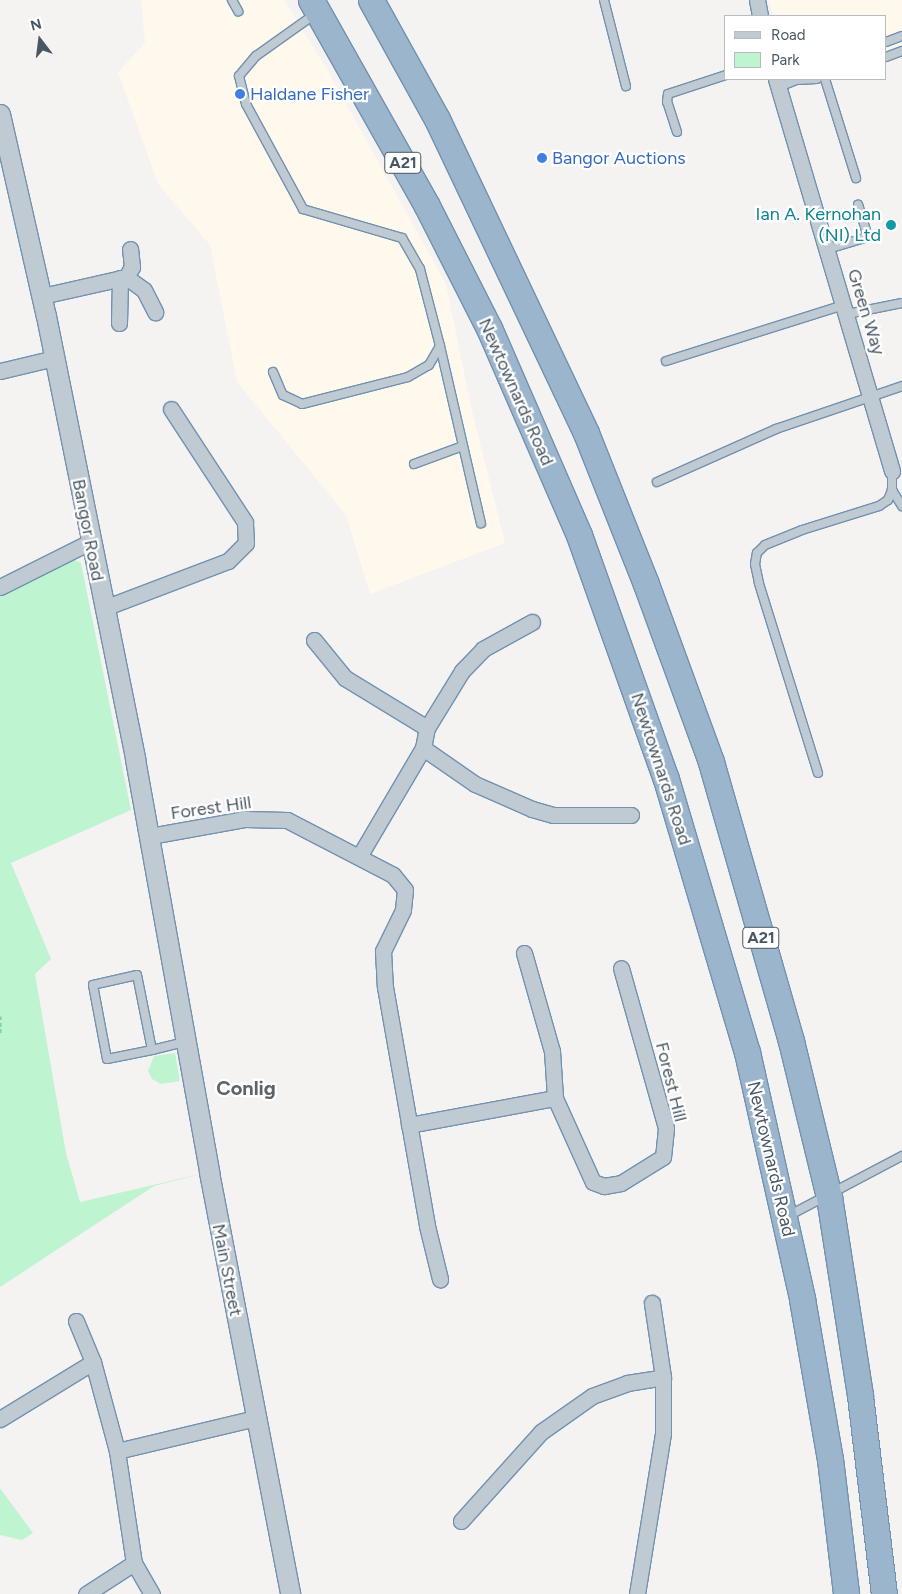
<!DOCTYPE html>
<style>
body{margin:0}
#map{position:relative;width:902px;height:1594px;overflow:hidden;background:#f5f2f2;font-family:Figtree,sans-serif}
div>[style]{position:absolute}
.commercial>*{inset:0;background:#fef8ed}
.green>*{inset:0;background:#bff4d1}
.path>*{height:3px;margin-top:-1.5px;transform-origin:0;background:repeating-linear-gradient(90deg,#73d6a1 0 4px,transparent 0 6.5px)}
.roads{filter:drop-shadow(1px 0 #7192b0) drop-shadow(-1px 0 #7192b0) drop-shadow(0 1px #7192b0) drop-shadow(0 -1px #7192b0)}
.service>*{height:8px;margin:-4px;padding:0 4px;transform-origin:4px;border-radius:4px;background:#bfcad3}
.minor>*{height:15px;margin:-7.5px;padding:0 7.5px;transform-origin:7.5px;border-radius:7.5px;background:#bfcad3}
.tertiary>*{height:19px;margin:-9.5px;padding:0 9.5px;transform-origin:9.5px;border-radius:9.5px;background:#bfcad3}
.trunk>*{height:25px;margin:-12.5px;padding:0 12.5px;transform-origin:12.5px;border-radius:12.5px;background:#9bb5cc}
.dots>*{width:14px;height:14px;translate:-50% -50%;box-sizing:border-box;border:2px solid #fff;border-radius:50%}
span{translate:-50% -50%;white-space:nowrap;text-align:center;line-height:1.15;-webkit-text-stroke:4.5px #fff;paint-order:stroke}
.shield-label span{padding:1px 4px;background:#fff;border:1px solid;border-radius:4px;-webkit-text-stroke-width:0}
.shield-label{font-size:16px;color:#485762;font-weight:700}
.shop-label{font-size:18px;color:#366cbe}
.left{translate:0 -50%;text-align:left}
.culture-label{font-size:18px;color:#0d838f}
.right{translate:-100% -50%;text-align:right}
.street-label{font-size:18px;color:#485762}
.quarter-label{font-size:20px;color:#5e6368;font-weight:700}
.legend{position:absolute;left:724px;top:15px;width:162px;height:65px;box-sizing:border-box;background:#fff;border:1px solid #b6bcc0;margin:0;padding:6px 9px;list-style:none;font-size:15px;color:#485762}
.legend li{display:flex;align-items:center;gap:10px;height:25px}
.legend b{width:25px;border:1px solid #b6bcc0}
.north{position:absolute;left:15px;top:15px;width:50px;height:50px;-webkit-text-stroke:4px #fff;paint-order:stroke;rotate:345deg;font-size:14px;font-weight:700;line-height:20px;text-align:center;color:#485762}
.north::after{content:'';display:block;margin:auto;width:18px;height:22px;background:#485762;clip-path:polygon(50% 0,100% 100%,50% 72%,0 100%)}
</style>
<div id="map">
<div class="commercial">
<i style="clip-path:polygon(141px 0,284px 0,325px 66px,446px 284px,471px 407px,505px 543px,370px 594px,346px 515px,237px 382px,210px 245px,158px 184px,118px 72px,145px 43px)"></i>
<i style="clip-path:polygon(768px 0,902px 0,902px 44px,886px 49px,886px 16px,774px 16px)"></i>
</div>
<div class="green">
<i style="clip-path:polygon(71px 558px,81px 563px,131px 810px,11px 863px,51px 959px,35px 974px,66px 1153px,80px 1202px,209px 1172px,154px 1186px,0 1287px,0 594px)"></i>
<i style="clip-path:polygon(175px 1053px,180px 1081px,161px 1084px,152px 1079px,148px 1071px,154px 1056px)"></i>
<i style="clip-path:polygon(0 1488px,33px 1533px,22px 1540px,0 1535px)"></i>
</div>
<div class="path">
<i style="left:0;top:1016px;width:19px;rotate:90deg"></i>
</div>
<div class="roads">
<div class="service">
<i style="left:232px;top:0;width:13px;rotate:61deg"></i>
<i style="left:604px;top:0;width:89px;rotate:75.7deg"></i>
<i style="left:886px;top:42px;width:17px;rotate:-21deg"></i>
<i style="left:886px;top:57px;width:17px;rotate:-21deg"></i>
<i style="left:825px;top:79px;width:104px;rotate:72.6deg"></i>
<i style="left:779px;top:87px;width:18px;rotate:-22deg"></i>
<i style="left:796px;top:80px;width:21px;rotate:-3deg"></i>
<i style="left:677px;top:132px;width:32px;rotate:-108deg"></i>
<i style="left:667px;top:102px;width:8px;rotate:-83deg"></i>
<i style="left:668px;top:94px;width:61px;rotate:-18.1deg"></i>
<i style="left:828px;top:249px;width:42px;rotate:-16.7deg"></i>
<i style="left:868px;top:237px;width:34px;rotate:-107deg"></i>
<i style="left:847px;top:314px;width:56px;rotate:-11.3deg"></i>
<i style="left:440px;top:346px;width:182px;rotate:77deg"></i>
<i style="left:666px;top:361px;width:187px;rotate:-17.5deg"></i>
<i style="left:273px;top:372px;width:25px;rotate:67deg"></i>
<i style="left:283px;top:395px;width:21px;rotate:25deg"></i>
<i style="left:302px;top:404px;width:109px;rotate:-14.3deg"></i>
<i style="left:408px;top:377px;width:24px;rotate:-30deg"></i>
<i style="left:429px;top:365px;width:22px;rotate:-60deg"></i>
<i style="left:440px;top:346px;width:80px;rotate:-104.6deg"></i>
<i style="left:420px;top:269px;width:36px;rotate:-120deg"></i>
<i style="left:402px;top:238px;width:103px;rotate:-163.7deg"></i>
<i style="left:303px;top:209px;width:119px;rotate:-118.5deg"></i>
<i style="left:246px;top:104px;width:29px;rotate:-104deg"></i>
<i style="left:239px;top:76px;width:26px;rotate:-50deg"></i>
<i style="left:256px;top:56px;width:72px;rotate:-35.4deg"></i>
<i style="left:414px;top:464px;width:52px;rotate:-20.2deg"></i>
<i style="left:657px;top:482px;width:130px;rotate:-24deg"></i>
<i style="left:776px;top:429px;width:133px;rotate:-18.8deg"></i>
<i style="left:892px;top:490px;width:19px;rotate:58deg"></i>
<i style="left:818px;top:773px;width:199px;rotate:-107.3deg"></i>
<i style="left:759px;top:583px;width:19px;rotate:-102deg"></i>
<i style="left:755px;top:564px;width:11px;rotate:-80deg"></i>
<i style="left:757px;top:553px;width:11px;rotate:-45deg"></i>
<i style="left:765px;top:545px;width:40px;rotate:-22deg"></i>
<i style="left:802px;top:530px;width:81px;rotate:-17.3deg"></i>
<i style="left:879px;top:506px;width:11px;rotate:-34deg"></i>
<i style="left:888px;top:500px;width:11px;rotate:-68deg"></i>
<i style="left:892px;top:490px;width:19px;rotate:-90deg"></i>
<i style="left:152px;top:1050px;width:76px;rotate:-101.3deg"></i>
<i style="left:137px;top:975px;width:45px;rotate:167.2deg"></i>
<i style="left:93px;top:985px;width:75px;rotate:79.3deg"></i>
<i style="left:107px;top:1059px;width:46px;rotate:-11.3deg"></i>
<i style="left:152px;top:1050px;width:34px;rotate:-14deg"></i>
<i style="left:788px;top:1216px;width:129px;rotate:-27.8deg"></i>
</div>
<div class="minor">
<i style="left:757px;top:0;width:16px;rotate:79deg"></i>
<i style="left:776px;top:79px;width:409px;rotate:73.5deg"></i>
<i style="left:126px;top:277px;width:22px;rotate:36deg"></i>
<i style="left:144px;top:290px;width:25px;rotate:63deg"></i>
<i style="left:42px;top:296px;width:86px;rotate:-12.7deg"></i>
<i style="left:126px;top:277px;width:12px;rotate:-59deg"></i>
<i style="left:132px;top:267px;width:18px;rotate:-96deg"></i>
<i style="left:119px;top:323px;width:45px;rotate:-88.7deg"></i>
<i style="left:0;top:371px;width:56px;rotate:-13.5deg"></i>
<i style="left:0;top:587px;width:101px;rotate:-26.6deg"></i>
<i style="left:104px;top:608px;width:133px;rotate:-20.8deg"></i>
<i style="left:228px;top:561px;width:25px;rotate:-45deg"></i>
<i style="left:246px;top:543px;width:21px;rotate:-93deg"></i>
<i style="left:245px;top:522px;width:135px;rotate:-123.2deg"></i>
<i style="left:314px;top:640px;width:49px;rotate:50.8deg"></i>
<i style="left:345px;top:678px;width:96px;rotate:31.4deg"></i>
<i style="left:423px;top:748px;width:63px;rotate:34.7deg"></i>
<i style="left:475px;top:784px;width:62px;rotate:23.7deg"></i>
<i style="left:532px;top:809px;width:22px;rotate:16deg"></i>
<i style="left:553px;top:815px;width:78px"></i>
<i style="left:150px;top:836px;width:97px;rotate:-10.1deg"></i>
<i style="left:245px;top:819px;width:42px;rotate:1.4deg"></i>
<i style="left:287px;top:820px;width:119px;rotate:27.4deg"></i>
<i style="left:393px;top:875px;width:19px;rotate:51deg"></i>
<i style="left:405px;top:890px;width:20px;rotate:96deg"></i>
<i style="left:403px;top:910px;width:46px;rotate:116deg"></i>
<i style="left:383px;top:951px;width:36px;rotate:87deg"></i>
<i style="left:385px;top:987px;width:243px;rotate:80deg"></i>
<i style="left:427px;top:1226px;width:55px;rotate:76.2deg"></i>
<i style="left:360px;top:855px;width:124px;rotate:-59.5deg"></i>
<i style="left:423px;top:748px;width:20px;rotate:-79deg"></i>
<i style="left:427px;top:728px;width:67px;rotate:-58.4deg"></i>
<i style="left:462px;top:671px;width:30px;rotate:-46deg"></i>
<i style="left:483px;top:649px;width:56px;rotate:-28.9deg"></i>
<i style="left:524px;top:953px;width:102px;rotate:74.1deg"></i>
<i style="left:552px;top:1051px;width:47px;rotate:86.3deg"></i>
<i style="left:555px;top:1098px;width:92px;rotate:65.7deg"></i>
<i style="left:593px;top:1182px;width:12px;rotate:20deg"></i>
<i style="left:604px;top:1186px;width:17px;rotate:-10deg"></i>
<i style="left:621px;top:1183px;width:49px;rotate:-31.8deg"></i>
<i style="left:663px;top:1157px;width:29px;rotate:-84deg"></i>
<i style="left:666px;top:1128px;width:166px;rotate:-105.7deg"></i>
<i style="left:409px;top:1125px;width:148px;rotate:-10.5deg"></i>
<i style="left:76px;top:1321px;width:44px;rotate:67.5deg"></i>
<i style="left:93px;top:1362px;width:92px;rotate:74.9deg"></i>
<i style="left:117px;top:1451px;width:113px;rotate:81.4deg"></i>
<i style="left:134px;top:1563px;width:57px;rotate:147.1deg"></i>
<i style="left:0;top:1419px;width:109px;rotate:-31.5deg"></i>
<i style="left:117px;top:1451px;width:142px;rotate:-13.4deg"></i>
<i style="left:461px;top:1521px;width:120px;rotate:-48deg"></i>
<i style="left:541px;top:1432px;width:62px;rotate:-35.2deg"></i>
<i style="left:592px;top:1396px;width:37px;rotate:-20deg"></i>
<i style="left:627px;top:1383px;width:36px;rotate:-9deg"></i>
<i style="left:134px;top:1563px;width:36px;rotate:60deg"></i>
<i style="left:637px;top:1594px;width:162px;rotate:-80.8deg"></i>
<i style="left:663px;top:1434px;width:57px;rotate:-90deg"></i>
<i style="left:663px;top:1377px;width:75px;rotate:-98.5deg"></i>
</div>
<div class="tertiary">
<i style="left:0;top:114px;width:207px;rotate:77.2deg"></i>
<i style="left:46px;top:316px;width:452px;rotate:78.6deg"></i>
<i style="left:135px;top:759px;width:420px;rotate:79.8deg"></i>
<i style="left:209px;top:1172px;width:430px;rotate:79.1deg"></i>
</div>
<div class="trunk">
<i style="left:311px;top:0;width:236px;rotate:60.6deg"></i>
<i style="left:427px;top:206px;width:137px;rotate:63.1deg"></i>
<i style="left:489px;top:328px;width:226px;rotate:66.5deg"></i>
<i style="left:579px;top:535px;width:259px;rotate:70.4deg"></i>
<i style="left:666px;top:779px;width:285px;rotate:73.5deg"></i>
<i style="left:747px;top:1052px;width:253px;rotate:77.4deg"></i>
<i style="left:802px;top:1299px;width:162px;rotate:80.1deg"></i>
<i style="left:830px;top:1459px;width:136px;rotate:83.2deg"></i>
<i style="left:371px;top:0;width:136px;rotate:61deg"></i>
<i style="left:437px;top:119px;width:348px;rotate:64.6deg"></i>
<i style="left:586px;top:433px;width:162px;rotate:68.3deg"></i>
<i style="left:646px;top:584px;width:189px;rotate:69.9deg"></i>
<i style="left:711px;top:762px;width:290px;rotate:74deg"></i>
<i style="left:791px;top:1041px;width:161px;rotate:76.3deg"></i>
<i style="left:829px;top:1197px;width:201px;rotate:81.1deg"></i>
<i style="left:860px;top:1396px;width:199px;rotate:83.1deg"></i>
</div>
</div>
<div class="dots">
<i style="left:240px;top:94px;background:#3f7fe0"></i>
<i style="left:542px;top:158px;background:#3f7fe0"></i>
<i style="left:891px;top:225px;background:#0f9aa8"></i>
</div>
<div class="shield-label">
<span style="left:403px;top:163px">A21</span>
<span style="left:761px;top:938px">A21</span>
</div>
<div class="shop-label">
<span class="left" style="left:250px;top:94px">Haldane Fisher</span>
<span class="left" style="left:552px;top:158px">Bangor Auctions</span>
</div>
<div class="culture-label">
<span class="right" style="left:881px;top:225px">Ian A. Kernohan<br>(NI) Ltd</span>
</div>
<div class="street-label">
<span style="left:866px;top:312px;rotate:73deg">Green Way</span>
<span style="left:516px;top:392px;rotate:66deg">Newtownards Road</span>
<span style="left:88px;top:530px;rotate:79deg">Bangor Road</span>
<span style="left:661px;top:769px;rotate:72deg">Newtownards Road</span>
<span style="left:211px;top:808px;rotate:-8deg">Forest Hill</span>
<span style="left:671px;top:1082px;rotate:76deg">Forest Hill</span>
<span style="left:771px;top:1159px;rotate:77deg">Newtownards Road</span>
<span style="left:227px;top:1270px;rotate:79deg">Main Street</span>
</div>
<div class="quarter-label">
<span style="left:246px;top:1088px">Conlig</span>
</div>
<ul class="legend">
<li><b style="height:6px;background:#bfcad3"></b>Road</li>
<li><b style="height:14px;background:#bff4d1"></b>Park</li>
</ul>
<div class="north">N</div>
</div>
